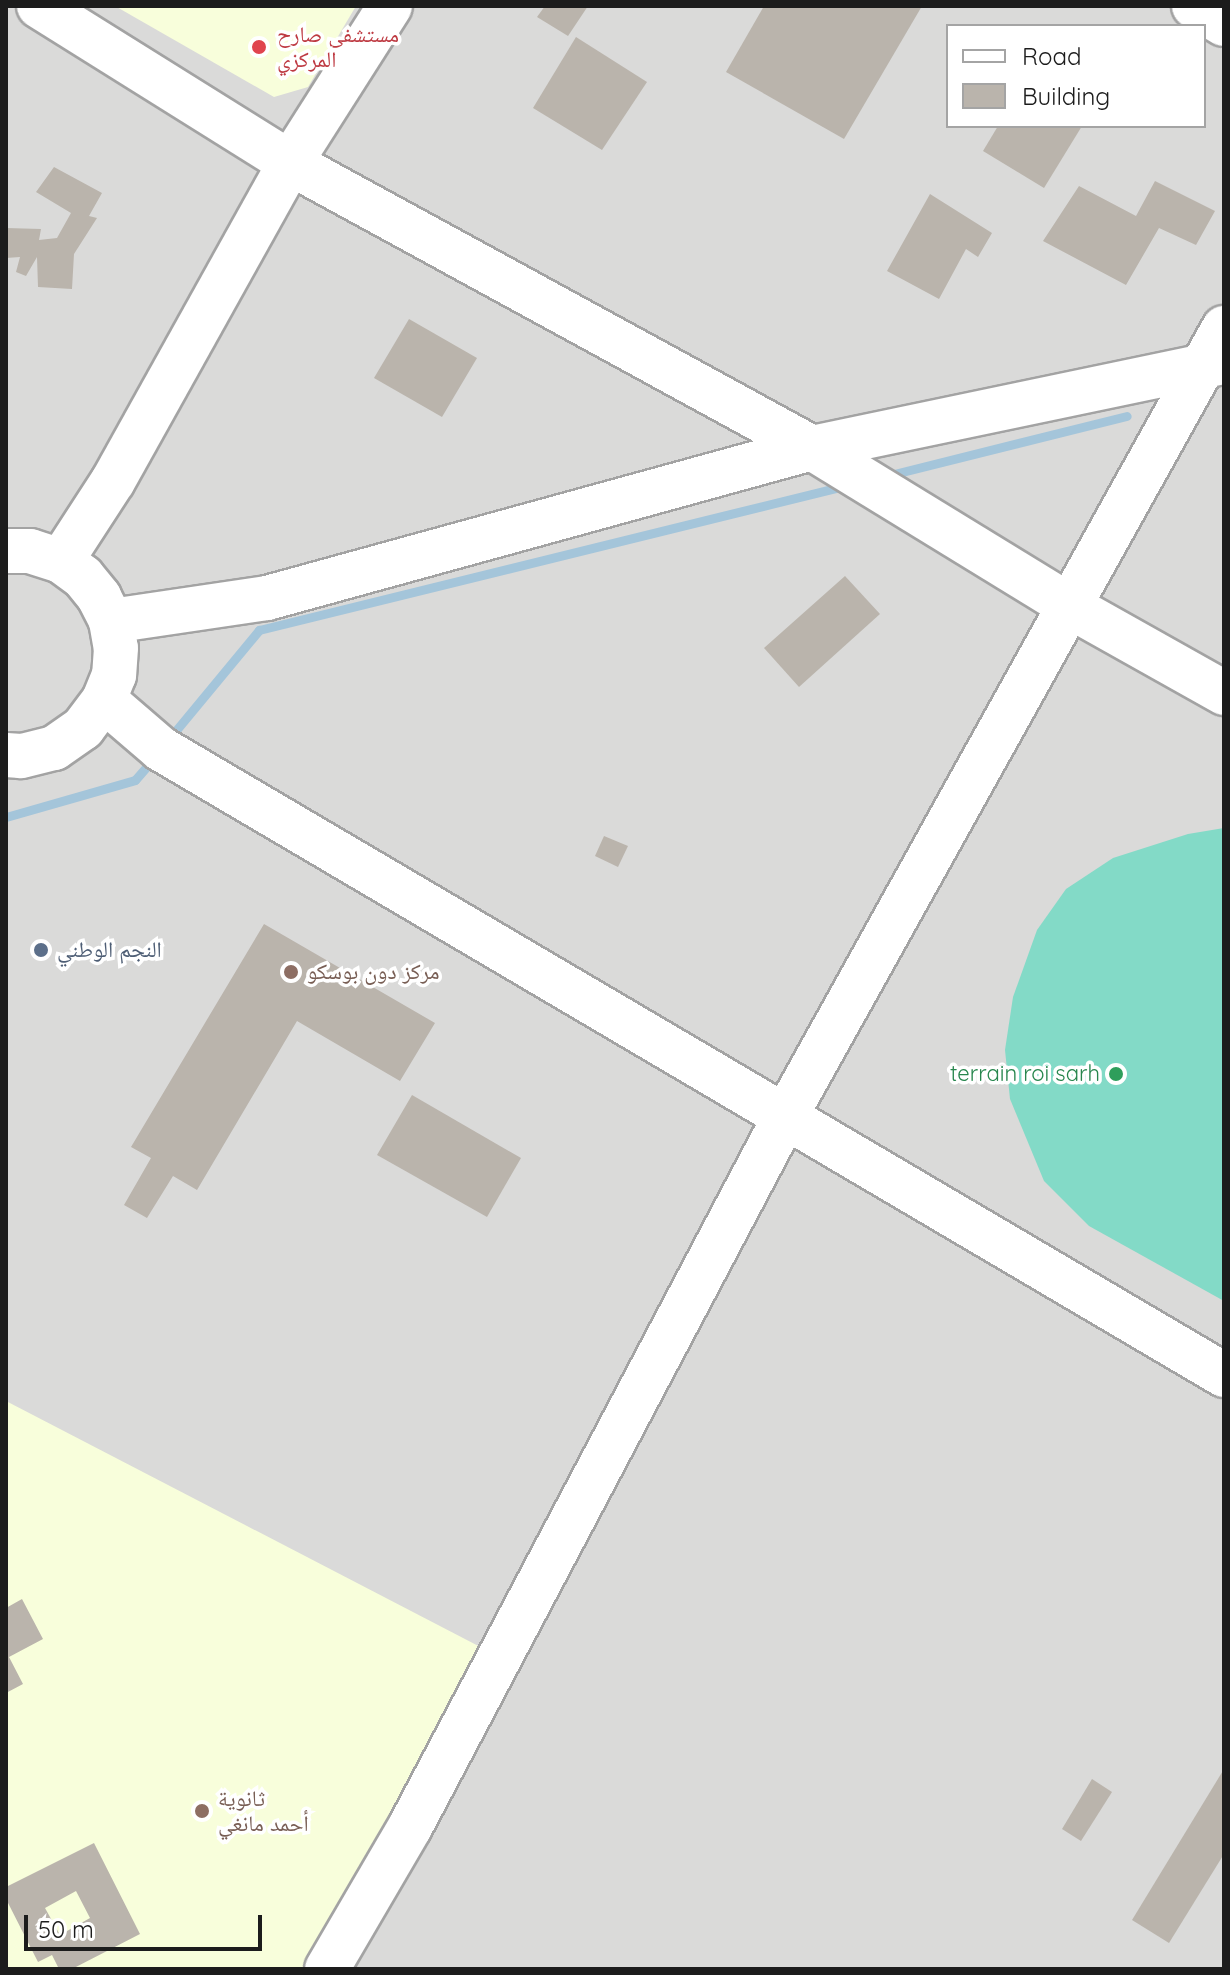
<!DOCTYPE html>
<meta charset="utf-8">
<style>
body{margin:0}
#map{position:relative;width:1230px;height:1975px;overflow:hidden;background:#edece2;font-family:Quicksand,"Noto Naskh Arabic",sans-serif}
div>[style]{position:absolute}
.residential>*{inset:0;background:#dadad9}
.education>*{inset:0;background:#f8fedb}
.pitch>*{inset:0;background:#83dac7}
.stream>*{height:9px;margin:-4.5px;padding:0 4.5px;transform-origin:4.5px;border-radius:4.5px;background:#a4c5da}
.building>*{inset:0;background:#bab4ac}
.roads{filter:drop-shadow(2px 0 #a3a3a3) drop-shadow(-2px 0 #a3a3a3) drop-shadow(0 2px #a3a3a3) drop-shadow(0 -2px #a3a3a3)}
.minor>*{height:44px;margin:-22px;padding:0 22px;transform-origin:22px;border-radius:22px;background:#fff}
.dots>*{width:22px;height:22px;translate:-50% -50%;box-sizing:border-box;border:4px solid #fff;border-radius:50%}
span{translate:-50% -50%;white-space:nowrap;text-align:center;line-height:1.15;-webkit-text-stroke:7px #fff;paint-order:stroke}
.health-label{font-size:22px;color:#be3a42}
.left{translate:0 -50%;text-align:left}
.service-label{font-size:22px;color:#4e5e75}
.education-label{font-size:22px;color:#785e54}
.leisure-label{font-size:22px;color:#27864d}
.right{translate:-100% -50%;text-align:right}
.frame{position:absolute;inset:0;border:8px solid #1c1c1c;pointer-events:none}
.legend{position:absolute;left:946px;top:24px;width:260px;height:104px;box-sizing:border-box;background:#fff;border:2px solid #a4a4a4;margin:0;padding:10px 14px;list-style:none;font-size:24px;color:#1c1c1c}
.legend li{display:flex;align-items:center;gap:16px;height:40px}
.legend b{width:40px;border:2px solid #a4a4a4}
.scale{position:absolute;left:24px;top:1915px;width:238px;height:36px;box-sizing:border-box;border:4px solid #1c1c1c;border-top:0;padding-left:10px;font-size:24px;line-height:28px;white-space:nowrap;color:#1c1c1c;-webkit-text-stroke:6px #fff;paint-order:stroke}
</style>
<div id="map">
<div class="residential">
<i style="clip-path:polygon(evenodd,6px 6px,1224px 6px,1224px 1969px,6px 1969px,6px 6px,948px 26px,1204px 26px,1204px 126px,948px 126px,948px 26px)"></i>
</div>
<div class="education">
<i style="clip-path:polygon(115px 6px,356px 6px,308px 87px,274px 97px)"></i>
<i style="clip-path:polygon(6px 1401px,490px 1652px,306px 1969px,6px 1969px)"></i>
</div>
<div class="pitch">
<i style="clip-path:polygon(1224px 828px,1224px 1301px,1089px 1226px,1044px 1181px,1010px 1099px,1005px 1050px,1013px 997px,1037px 930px,1066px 889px,1113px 858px,1188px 834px)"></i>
</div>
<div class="stream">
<i style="left:886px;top:476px;width:248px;rotate:-14deg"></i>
<i style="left:168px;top:740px;width:143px;rotate:-50.4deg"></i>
<i style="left:259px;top:630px;width:602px;rotate:-13.83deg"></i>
<i style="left:6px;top:817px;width:134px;rotate:-16deg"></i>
<i style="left:135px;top:780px;width:29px;rotate:-49deg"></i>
</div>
<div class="building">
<i style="clip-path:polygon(545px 6px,588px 6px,568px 36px,537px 17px)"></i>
<i style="clip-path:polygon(764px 6px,922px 6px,844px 139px,726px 72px)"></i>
<i style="clip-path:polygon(576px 37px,647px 82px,602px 150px,533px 108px)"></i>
<i style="clip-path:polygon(998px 126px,1082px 126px,1044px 188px,983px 151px)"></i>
<i style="clip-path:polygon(54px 167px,102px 193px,89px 216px,97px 218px,74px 254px,72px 289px,38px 287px,37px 257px,26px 276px,16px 272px,20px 257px,6px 258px,6px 228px,41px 229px,39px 240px,57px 238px,71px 213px,36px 192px)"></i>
<i style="clip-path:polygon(1155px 181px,1215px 211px,1196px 245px,1159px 228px,1126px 285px,1043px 241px,1079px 186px,1136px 216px)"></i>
<i style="clip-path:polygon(930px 194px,992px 233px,978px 257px,966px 249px,939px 299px,887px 271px)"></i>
<i style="clip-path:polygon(409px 319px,477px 358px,442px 417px,374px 378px)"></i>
<i style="clip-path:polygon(845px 576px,880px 614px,799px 687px,764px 648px)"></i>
<i style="clip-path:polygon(604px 836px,628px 846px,618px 867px,595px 856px)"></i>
<i style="clip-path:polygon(264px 924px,435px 1023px,400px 1081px,297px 1021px,197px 1190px,173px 1176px,147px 1218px,124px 1205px,151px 1158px,131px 1147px)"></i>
<i style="clip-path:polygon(412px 1095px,521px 1158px,487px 1217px,377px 1155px)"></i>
<i style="clip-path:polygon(22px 1599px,43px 1639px,9px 1657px,23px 1684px,6px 1693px,6px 1608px)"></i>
<i style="clip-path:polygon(1224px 1769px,1224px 1854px,1169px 1943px,1132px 1920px)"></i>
<i style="clip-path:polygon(1092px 1779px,1112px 1792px,1081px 1841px,1062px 1829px)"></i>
<i style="clip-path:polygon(evenodd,94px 1843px,140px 1934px,72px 1969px,59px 1969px,52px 1955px,38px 1962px,6px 1899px,6px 1887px,94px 1843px,76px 1891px,90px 1918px,60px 1935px,45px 1908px,76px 1891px)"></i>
</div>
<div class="roads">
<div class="minor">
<i style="left:39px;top:6px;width:296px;rotate:32deg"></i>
<i style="left:290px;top:163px;width:595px;rotate:28.63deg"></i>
<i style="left:812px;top:448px;width:304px;rotate:31.5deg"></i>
<i style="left:1071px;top:607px;width:176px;rotate:29.3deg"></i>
<i style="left:1194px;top:6px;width:35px;rotate:31deg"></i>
<i style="left:6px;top:551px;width:24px"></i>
<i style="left:30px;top:551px;width:33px;rotate:18deg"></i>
<i style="left:61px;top:561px;width:27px;rotate:36deg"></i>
<i style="left:83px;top:577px;width:26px;rotate:51deg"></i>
<i style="left:99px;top:597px;width:27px;rotate:63deg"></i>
<i style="left:111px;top:621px;width:27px;rotate:80deg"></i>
<i style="left:116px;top:648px;width:27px;rotate:94deg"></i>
<i style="left:114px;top:675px;width:27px;rotate:112deg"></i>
<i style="left:104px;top:700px;width:35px;rotate:127deg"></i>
<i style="left:83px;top:728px;width:35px;rotate:145deg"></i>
<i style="left:54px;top:748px;width:34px;rotate:166deg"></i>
<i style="left:21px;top:756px;width:15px;rotate:-176deg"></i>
<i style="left:61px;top:561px;width:95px;rotate:-57deg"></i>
<i style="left:113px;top:481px;width:364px;rotate:-60.9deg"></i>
<i style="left:290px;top:163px;width:186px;rotate:-57.5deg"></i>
<i style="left:111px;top:621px;width:158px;rotate:-8.4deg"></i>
<i style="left:267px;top:598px;width:565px;rotate:-15.39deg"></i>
<i style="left:812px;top:448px;width:419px;rotate:-11.8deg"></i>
<i style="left:104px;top:700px;width:75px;rotate:40.7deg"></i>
<i style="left:161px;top:749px;width:1234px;rotate:30.49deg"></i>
<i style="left:327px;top:1969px;width:164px;rotate:-59.7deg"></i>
<i style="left:410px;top:1827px;width:803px;rotate:-62.16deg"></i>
<i style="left:785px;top:1117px;width:903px;rotate:-60.91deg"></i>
</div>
</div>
<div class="dots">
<i style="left:259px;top:47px;background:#e0444e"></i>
<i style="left:41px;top:950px;background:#5c6f8a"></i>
<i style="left:291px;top:972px;background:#8d6e63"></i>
<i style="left:1116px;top:1074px;background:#2e9e5b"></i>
<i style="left:202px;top:1811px;background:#8d6e63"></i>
</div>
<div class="health-label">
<span class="left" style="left:277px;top:47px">مستشفى صارح<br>المركزي</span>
</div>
<div class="service-label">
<span class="left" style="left:57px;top:950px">النجم الوطني</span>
</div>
<div class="education-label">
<span class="left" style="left:307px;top:972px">مركز دون بوسكو</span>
<span class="left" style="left:218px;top:1811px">ثانوية<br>أحمد مانغي</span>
</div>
<div class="leisure-label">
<span class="right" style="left:1100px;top:1074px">terrain roi sarh</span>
</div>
<div class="frame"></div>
<ul class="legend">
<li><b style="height:10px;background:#fff"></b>Road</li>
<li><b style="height:22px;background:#bab4ac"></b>Building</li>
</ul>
<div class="scale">50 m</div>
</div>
